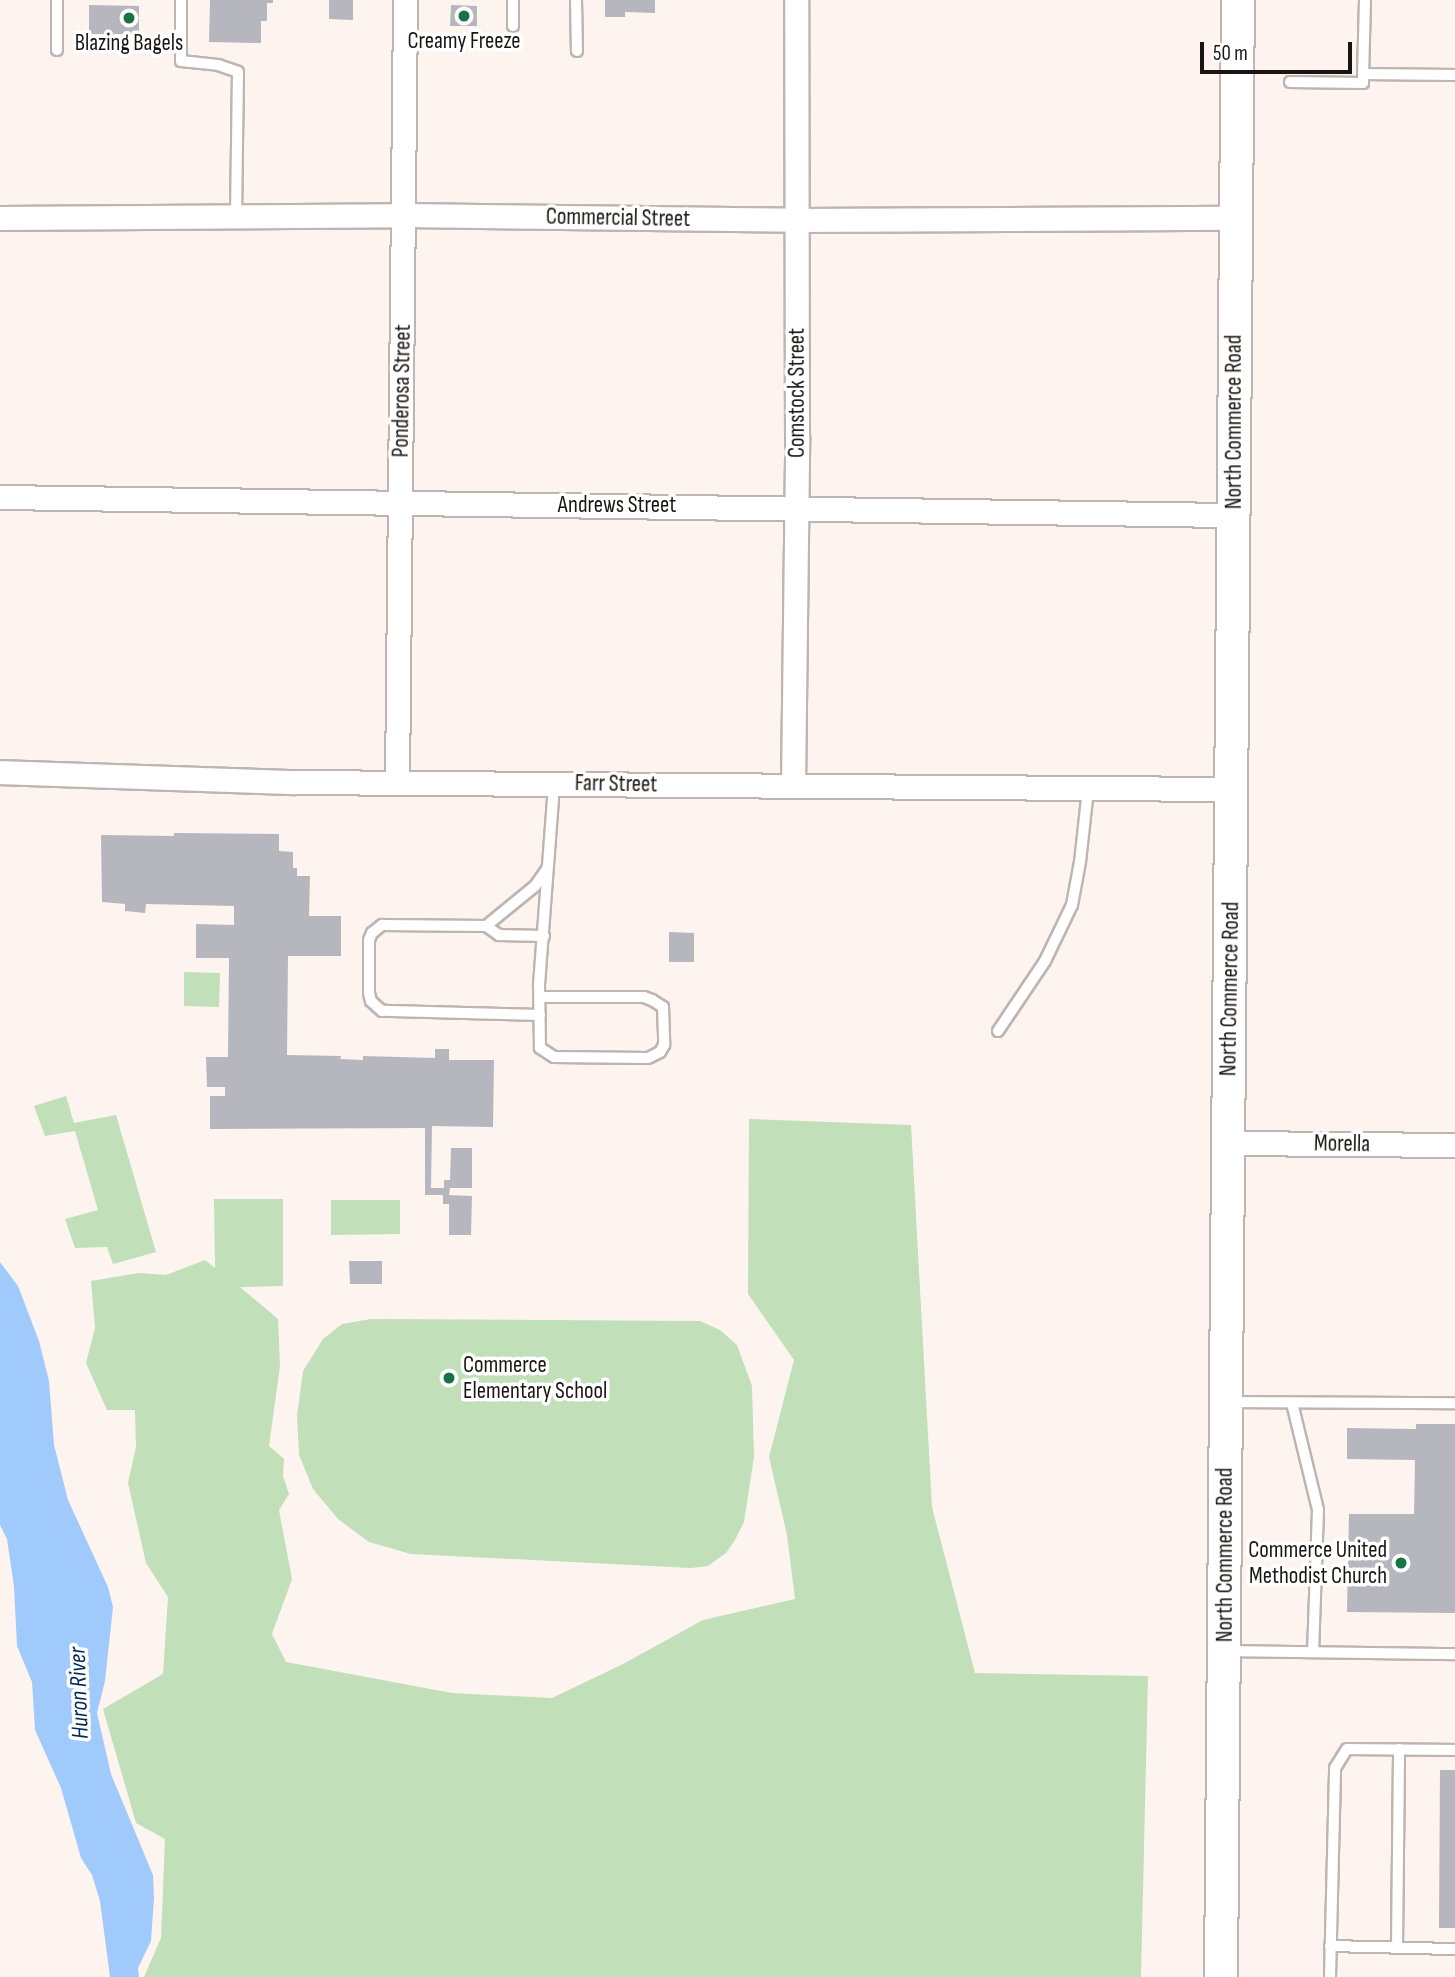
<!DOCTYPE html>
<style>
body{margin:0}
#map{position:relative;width:1455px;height:1977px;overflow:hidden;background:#fdf4f0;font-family:"Sofia Sans Condensed",sans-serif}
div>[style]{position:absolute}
.green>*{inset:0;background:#c1dfb9}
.water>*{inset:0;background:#a1cafc}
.building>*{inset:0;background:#b6b6be}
.roads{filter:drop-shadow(2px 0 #beb5b1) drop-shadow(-2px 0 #beb5b1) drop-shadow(0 2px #beb5b1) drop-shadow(0 -2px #beb5b1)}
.lane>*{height:10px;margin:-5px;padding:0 5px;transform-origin:5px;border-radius:5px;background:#fff}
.street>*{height:23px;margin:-11.5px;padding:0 11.5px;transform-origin:11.5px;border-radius:11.5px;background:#fff}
.secondary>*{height:32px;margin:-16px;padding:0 16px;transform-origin:16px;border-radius:16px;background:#fff}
.dots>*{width:19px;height:19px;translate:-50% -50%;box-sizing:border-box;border:4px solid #fff;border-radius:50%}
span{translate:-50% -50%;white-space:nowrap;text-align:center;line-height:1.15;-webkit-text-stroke:7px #fff;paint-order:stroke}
.poi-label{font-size:23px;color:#181513}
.left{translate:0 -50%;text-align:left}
.right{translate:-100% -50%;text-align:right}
.street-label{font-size:23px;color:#181513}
.water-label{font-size:24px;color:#002a55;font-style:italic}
.scale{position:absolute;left:1200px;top:42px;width:152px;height:32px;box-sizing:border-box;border:4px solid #181513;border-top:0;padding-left:9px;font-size:21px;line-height:24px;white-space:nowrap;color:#181513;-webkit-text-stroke:5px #fff;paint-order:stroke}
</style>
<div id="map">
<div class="green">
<i style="clip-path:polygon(184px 972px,220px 973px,219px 1007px,184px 1006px)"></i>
<i style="clip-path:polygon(66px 1096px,74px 1123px,116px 1115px,156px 1252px,113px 1264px,107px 1247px,75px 1248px,65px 1219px,98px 1210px,75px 1131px,45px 1136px,34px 1106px)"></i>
<i style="clip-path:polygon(749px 1119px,911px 1125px,932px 1507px,975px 1673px,1148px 1676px,1141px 1977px,144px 1977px,161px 1938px,165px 1839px,136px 1823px,103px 1709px,163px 1674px,168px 1597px,146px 1563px,128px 1483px,136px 1447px,135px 1410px,107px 1410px,86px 1363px,95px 1328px,91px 1281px,139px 1273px,166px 1275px,205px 1260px,215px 1268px,214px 1199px,283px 1199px,283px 1286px,240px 1287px,278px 1319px,280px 1366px,269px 1446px,284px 1459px,283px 1476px,289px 1494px,279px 1510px,292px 1579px,272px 1634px,286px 1662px,452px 1693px,552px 1698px,623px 1664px,703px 1620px,795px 1599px,787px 1535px,769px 1457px,794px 1360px,748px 1294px)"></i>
<i style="clip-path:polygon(331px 1200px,400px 1200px,400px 1234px,331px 1235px)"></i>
<i style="clip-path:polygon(371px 1319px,700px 1321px,720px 1330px,737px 1345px,752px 1386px,754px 1457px,744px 1522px,735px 1540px,726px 1553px,708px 1566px,691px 1568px,411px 1554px,369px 1542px,338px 1519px,313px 1489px,299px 1455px,297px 1416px,303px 1371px,323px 1339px,342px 1324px)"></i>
</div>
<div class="water">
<i style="clip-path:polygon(0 1262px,18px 1286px,39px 1341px,49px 1381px,54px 1445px,68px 1500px,108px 1587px,113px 1607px,105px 1681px,97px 1713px,111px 1774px,153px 1875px,154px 1898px,151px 1941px,138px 1968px,139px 1977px,110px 1977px,100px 1901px,92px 1875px,81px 1858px,61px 1788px,35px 1730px,32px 1682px,17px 1646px,14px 1587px,7px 1539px,0 1525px)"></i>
</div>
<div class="building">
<i style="clip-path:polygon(210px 0,273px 0,273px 3px,267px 3px,267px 21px,261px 21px,261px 43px,209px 42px)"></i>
<i style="clip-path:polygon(329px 0,353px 0,353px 20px,329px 19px)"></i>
<i style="clip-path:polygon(605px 0,655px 0,655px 13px,625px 12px,625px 17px,605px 17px)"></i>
<i style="clip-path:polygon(89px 5px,139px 6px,139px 34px,89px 34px)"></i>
<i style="clip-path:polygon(451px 5px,477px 6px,477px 26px,450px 26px)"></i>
<i style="clip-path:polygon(174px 833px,279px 834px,279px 851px,293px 852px,293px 868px,297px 868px,297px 876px,310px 876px,309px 916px,341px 916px,341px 956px,288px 956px,287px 1055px,341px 1056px,340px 1059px,363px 1060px,363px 1056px,435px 1058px,435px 1049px,449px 1049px,449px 1060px,494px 1060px,493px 1127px,432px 1126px,431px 1188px,444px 1188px,444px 1180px,450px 1180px,451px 1148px,472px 1148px,472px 1188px,450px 1188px,449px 1195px,472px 1196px,471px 1235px,449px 1235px,449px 1204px,443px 1204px,443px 1195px,425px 1195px,425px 1128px,210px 1129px,210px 1096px,225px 1096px,225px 1087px,207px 1087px,206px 1057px,228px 1057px,229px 958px,196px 958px,196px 924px,234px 925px,234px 906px,146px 904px,145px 913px,125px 911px,125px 904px,102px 902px,101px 835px,174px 836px)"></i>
<i style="clip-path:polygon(669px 932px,694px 933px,694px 962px,669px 962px)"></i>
<i style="clip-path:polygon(349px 1261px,382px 1261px,382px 1284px,350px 1284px)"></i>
<i style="clip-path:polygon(1416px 1424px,1455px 1424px,1455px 1613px,1347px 1612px,1349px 1514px,1414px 1514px,1415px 1460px,1347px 1459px,1347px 1428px,1416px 1429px)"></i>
<i style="clip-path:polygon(1440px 1770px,1455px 1770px,1455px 1928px,1439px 1928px)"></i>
</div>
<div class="roads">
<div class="lane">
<i style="left:181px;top:0;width:61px;rotate:90deg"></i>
<i style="left:181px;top:61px;width:37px;rotate:6deg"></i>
<i style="left:218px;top:65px;width:21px;rotate:19deg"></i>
<i style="left:238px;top:72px;width:144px;rotate:90.8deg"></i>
<i style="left:513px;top:0;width:26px;rotate:90deg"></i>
<i style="left:576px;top:0;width:51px;rotate:88.9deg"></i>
<i style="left:1365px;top:0;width:74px;rotate:91.5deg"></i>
<i style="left:1363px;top:74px;width:92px;rotate:0.6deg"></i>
<i style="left:57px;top:50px;width:50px;rotate:-90deg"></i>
<i style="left:1290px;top:82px;width:73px;rotate:0.8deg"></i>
<i style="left:1363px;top:83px;width:9px;rotate:-90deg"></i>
<i style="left:486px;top:926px;width:63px;rotate:-39.2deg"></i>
<i style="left:535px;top:886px;width:21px;rotate:-55deg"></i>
<i style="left:540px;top:997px;width:104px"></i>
<i style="left:644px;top:997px;width:9px;rotate:21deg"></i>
<i style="left:652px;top:1000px;width:13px;rotate:32deg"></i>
<i style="left:663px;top:1007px;width:38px;rotate:88deg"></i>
<i style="left:664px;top:1045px;width:8px;rotate:120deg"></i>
<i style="left:660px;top:1052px;width:13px;rotate:153deg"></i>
<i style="left:648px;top:1058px;width:94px;rotate:-179.4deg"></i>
<i style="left:554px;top:1057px;width:17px;rotate:-147deg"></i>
<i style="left:540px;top:1048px;width:63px;rotate:-90.9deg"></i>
<i style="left:539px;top:985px;width:202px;rotate:-85.7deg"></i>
<i style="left:540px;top:1015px;width:158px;rotate:-178.5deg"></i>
<i style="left:382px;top:1011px;width:15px;rotate:-138deg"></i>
<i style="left:371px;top:1001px;width:8px;rotate:-104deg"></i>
<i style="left:369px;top:993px;width:53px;rotate:-90deg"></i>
<i style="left:369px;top:940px;width:8px;rotate:-67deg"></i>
<i style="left:372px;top:933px;width:13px;rotate:-39deg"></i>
<i style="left:382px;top:925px;width:104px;rotate:0.6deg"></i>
<i style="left:486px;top:926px;width:16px;rotate:35deg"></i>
<i style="left:499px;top:935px;width:45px;rotate:1.3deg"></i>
<i style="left:998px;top:1031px;width:84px;rotate:-56.1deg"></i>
<i style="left:1045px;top:961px;width:62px;rotate:-64.3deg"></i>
<i style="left:1072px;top:905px;width:44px;rotate:-79.5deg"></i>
<i style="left:1080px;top:862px;width:73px;rotate:-83.7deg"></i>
<i style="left:1230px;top:1402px;width:225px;rotate:0.3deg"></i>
<i style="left:1292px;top:1403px;width:110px;rotate:76.3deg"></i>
<i style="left:1318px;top:1510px;width:141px;rotate:92deg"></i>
<i style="left:1227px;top:1651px;width:228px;rotate:0.8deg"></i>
<i style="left:1330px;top:1946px;width:125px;rotate:1.4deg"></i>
<i style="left:1397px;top:1947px;width:198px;rotate:-89.4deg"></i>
<i style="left:1330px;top:1977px;width:209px;rotate:-88.6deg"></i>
<i style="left:1335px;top:1768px;width:22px;rotate:-58deg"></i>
<i style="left:1347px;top:1749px;width:108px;rotate:0.5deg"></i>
</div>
<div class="street">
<i style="left:0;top:218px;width:404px;rotate:-0.4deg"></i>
<i style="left:404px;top:215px;width:393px;rotate:0.7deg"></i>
<i style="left:797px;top:220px;width:438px;rotate:-0.3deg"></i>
<i style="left:0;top:497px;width:1234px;rotate:0.84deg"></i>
<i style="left:0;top:772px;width:292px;rotate:2deg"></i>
<i style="left:292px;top:782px;width:940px;rotate:0.43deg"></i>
<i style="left:397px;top:782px;width:782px;rotate:-89.41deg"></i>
<i style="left:793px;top:786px;width:350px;rotate:-89.3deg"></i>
<i style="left:797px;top:436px;width:436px;rotate:-90.1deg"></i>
<i style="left:1229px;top:1143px;width:226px;rotate:0.5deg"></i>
</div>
<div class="secondary">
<i style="left:1221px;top:1977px;width:1977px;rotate:-89.51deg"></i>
</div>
</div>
<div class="dots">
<i style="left:464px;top:16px;background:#177247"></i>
<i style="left:129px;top:18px;background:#177247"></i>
<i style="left:449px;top:1378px;background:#177247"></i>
<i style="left:1401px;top:1563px;background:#177247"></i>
</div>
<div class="poi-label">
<span style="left:464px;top:41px">Creamy Freeze</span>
<span style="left:129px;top:43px">Blazing Bagels</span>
<span class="left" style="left:463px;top:1378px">Commerce<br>Elementary School</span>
<span class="right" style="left:1387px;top:1563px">Commerce United<br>Methodist Church</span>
</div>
<div class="street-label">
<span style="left:618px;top:218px;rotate:1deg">Commercial Street</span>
<span style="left:402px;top:391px;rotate:-89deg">Ponderosa Street</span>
<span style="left:797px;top:393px;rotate:-90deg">Comstock Street</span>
<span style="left:1234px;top:422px;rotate:-90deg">North Commerce Road</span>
<span style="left:617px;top:505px">Andrews Street</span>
<span style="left:616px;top:784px;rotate:1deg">Farr Street</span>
<span style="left:1230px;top:989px;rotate:-89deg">North Commerce Road</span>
<span style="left:1342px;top:1144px;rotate:1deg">Morella</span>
<span style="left:1225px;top:1555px;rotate:-90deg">North Commerce Road</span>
</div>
<div class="water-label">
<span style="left:79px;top:1693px;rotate:-92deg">Huron River</span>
</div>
<div class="scale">50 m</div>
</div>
